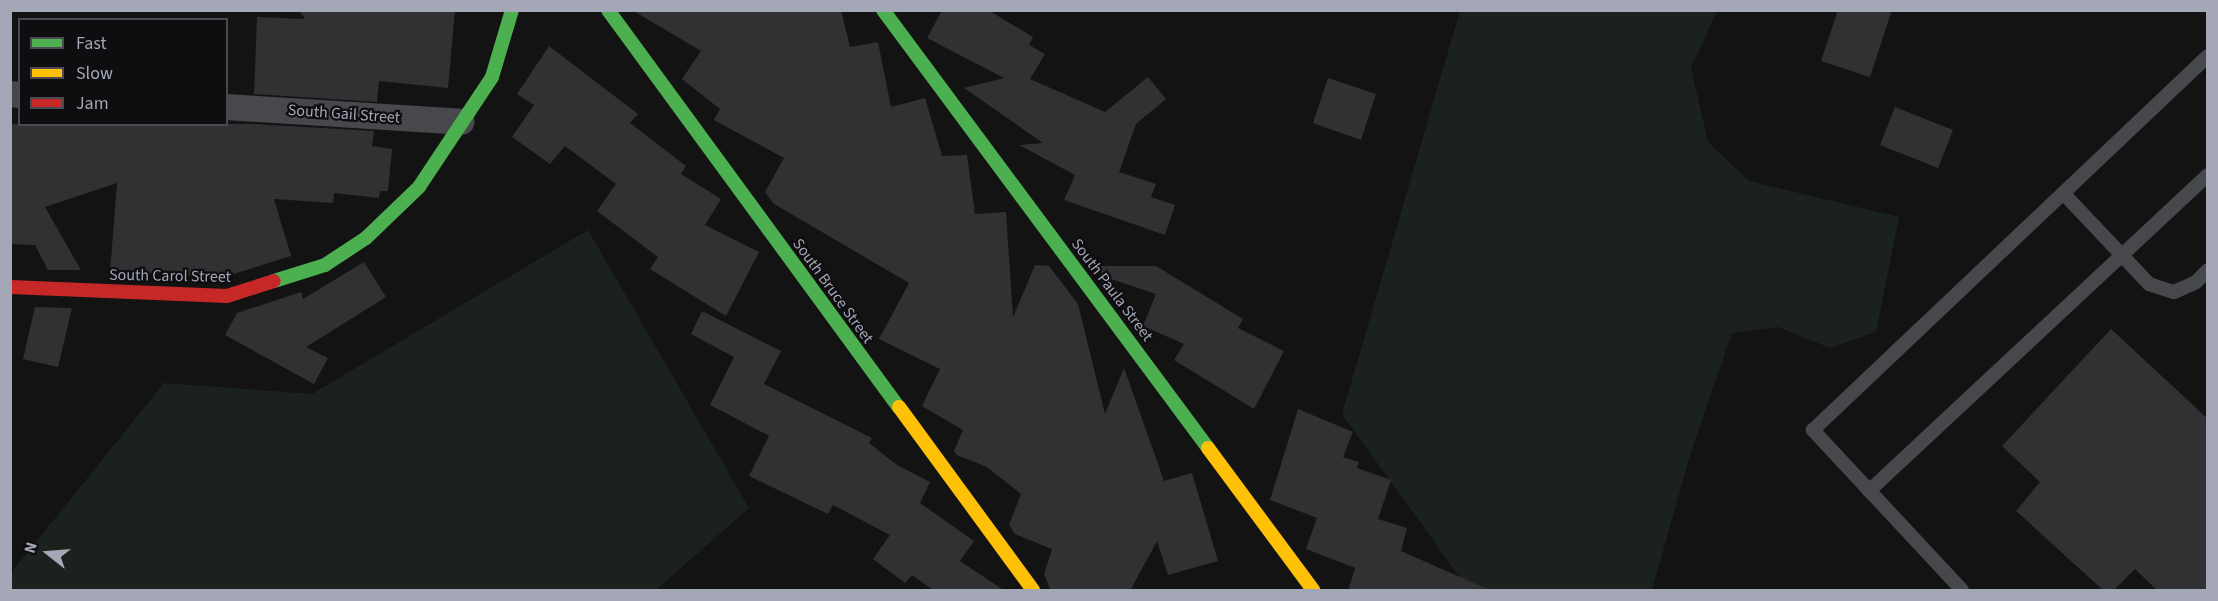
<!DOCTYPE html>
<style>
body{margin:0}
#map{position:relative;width:2218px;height:601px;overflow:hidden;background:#131313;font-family:"Source Sans 3",sans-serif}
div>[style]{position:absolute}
.green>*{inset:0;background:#1b221d}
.building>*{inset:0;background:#313133}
.lane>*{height:14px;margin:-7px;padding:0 7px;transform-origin:7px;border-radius:7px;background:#47484c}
.street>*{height:26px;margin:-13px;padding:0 13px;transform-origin:13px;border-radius:13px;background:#47484c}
.fast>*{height:14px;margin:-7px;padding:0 7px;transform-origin:7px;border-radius:7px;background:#4caf50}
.slow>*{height:14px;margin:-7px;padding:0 7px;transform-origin:7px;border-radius:7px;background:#ffc107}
.jam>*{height:14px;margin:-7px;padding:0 7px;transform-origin:7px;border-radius:7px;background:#c62828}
span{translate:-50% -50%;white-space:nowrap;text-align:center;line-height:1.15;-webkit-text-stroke:4.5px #0e0d0f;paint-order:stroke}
.street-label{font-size:16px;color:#a3a7b6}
.frame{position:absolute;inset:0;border:12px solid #a3a7b6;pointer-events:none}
.legend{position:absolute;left:18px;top:18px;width:210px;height:108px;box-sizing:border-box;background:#0e0d0f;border:2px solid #4a4b52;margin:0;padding:8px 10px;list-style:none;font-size:18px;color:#a3a7b6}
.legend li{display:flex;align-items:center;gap:12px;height:30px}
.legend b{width:30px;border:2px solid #4a4b52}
.north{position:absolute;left:18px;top:523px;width:60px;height:60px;-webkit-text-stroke:4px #0e0d0f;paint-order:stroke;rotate:287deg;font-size:16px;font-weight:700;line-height:24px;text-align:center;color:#a3a7b6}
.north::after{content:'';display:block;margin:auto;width:21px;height:27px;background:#a3a7b6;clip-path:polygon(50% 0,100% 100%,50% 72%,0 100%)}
</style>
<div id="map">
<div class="green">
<i style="clip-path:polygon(1460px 11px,1717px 11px,1691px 68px,1708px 142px,1749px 181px,1899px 217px,1876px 332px,1830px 348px,1778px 327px,1732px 333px,1691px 452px,1652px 590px,1469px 590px,1342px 414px)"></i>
<i style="clip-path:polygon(588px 230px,749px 508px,656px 590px,11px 590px,11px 573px,164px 383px,312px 394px)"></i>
</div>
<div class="building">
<i style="clip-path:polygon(299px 10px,455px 10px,448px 88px,379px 81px,377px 102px,254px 94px,257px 17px,305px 19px)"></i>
<i style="clip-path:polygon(632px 10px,841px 10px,850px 47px,878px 42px,891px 107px,925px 98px,942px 156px,967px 155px,975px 214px,1006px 212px,1013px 317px,1035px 265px,1049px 266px,1078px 304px,1105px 414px,1124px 368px,1164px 481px,1192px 473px,1218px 561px,1168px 575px,1157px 541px,1130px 591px,1051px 591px,1044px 574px,1052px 549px,1015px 534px,1009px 525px,1021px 494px,987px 467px,957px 455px,954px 451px,963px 430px,922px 406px,940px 369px,879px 339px,909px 283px,774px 204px,765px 192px,784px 158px,714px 120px,720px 109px,682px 79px,701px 51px)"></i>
<i style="clip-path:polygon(942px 10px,988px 10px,1033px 37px,1029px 45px,1045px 54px,1030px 79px,1105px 112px,1148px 77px,1166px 99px,1136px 124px,1119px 172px,1156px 184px,1151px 197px,1175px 205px,1165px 235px,1064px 200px,1075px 175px,1019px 145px,1043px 143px,964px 88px,1004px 78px,927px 38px)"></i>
<i style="clip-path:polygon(1838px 10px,1892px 10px,1870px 77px,1821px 61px)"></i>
<i style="clip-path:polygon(549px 46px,638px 114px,630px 123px,686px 166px,681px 174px,721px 199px,705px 225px,759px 252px,726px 316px,650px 269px,658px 257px,597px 211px,616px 184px,565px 146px,550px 164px,512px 137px,534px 105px,517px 94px)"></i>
<i style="clip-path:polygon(1328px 78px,1376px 94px,1361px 140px,1313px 123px)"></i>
<i style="clip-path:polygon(1895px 107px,1953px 130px,1938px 168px,1880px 145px)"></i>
<i style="clip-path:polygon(10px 124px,253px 124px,374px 131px,372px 146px,392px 149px,388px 191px,380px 191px,379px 198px,334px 193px,333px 203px,274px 199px,291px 256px,224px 277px,110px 272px,117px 183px,45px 207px,81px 270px,48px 270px,35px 245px,10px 244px)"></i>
<i style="clip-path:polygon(364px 262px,386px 297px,306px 347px,328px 358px,314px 384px,225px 335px,237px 313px,301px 292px,303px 299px)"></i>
<i style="clip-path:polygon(1096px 266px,1156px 266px,1243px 319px,1238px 328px,1284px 351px,1254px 409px,1174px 360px,1184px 344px,1143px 326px,1156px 294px,1105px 277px)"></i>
<i style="clip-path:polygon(35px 307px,72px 308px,58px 367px,23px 359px)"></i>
<i style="clip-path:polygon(702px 311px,781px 351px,764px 384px,872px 438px,869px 443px,897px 465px,930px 482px,920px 503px,974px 541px,960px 561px,1005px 591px,934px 591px,912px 575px,905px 583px,873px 559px,890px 535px,833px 505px,828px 514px,749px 476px,769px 436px,710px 405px,734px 357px,691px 334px)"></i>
<i style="clip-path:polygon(2111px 329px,2208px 419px,2208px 591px,2158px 591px,2135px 569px,2113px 591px,2104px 591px,2016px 511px,2040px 482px,2002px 446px)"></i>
<i style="clip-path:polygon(1298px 409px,1353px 432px,1343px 457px,1359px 462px,1357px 468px,1391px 480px,1378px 519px,1407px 528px,1401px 551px,1492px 591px,1348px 591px,1355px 568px,1306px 549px,1317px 518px,1270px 500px)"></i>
</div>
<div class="lane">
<i style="left:2064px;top:194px;width:124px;rotate:46.6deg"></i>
<i style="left:2149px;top:284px;width:26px;rotate:18deg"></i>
<i style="left:2174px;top:292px;width:24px;rotate:-24deg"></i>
<i style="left:2196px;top:282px;width:17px;rotate:-45deg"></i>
<i style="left:1869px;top:491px;width:463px;rotate:-43deg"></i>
<i style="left:1962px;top:590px;width:219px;rotate:-133deg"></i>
<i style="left:1813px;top:430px;width:544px;rotate:-43.44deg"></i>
</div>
<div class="street">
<i style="left:10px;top:94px;width:10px;rotate:6deg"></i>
<i style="left:226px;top:107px;width:236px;rotate:3.6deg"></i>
</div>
<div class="fast">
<i style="left:608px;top:10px;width:492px;rotate:53.8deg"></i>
<i style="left:883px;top:10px;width:545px;rotate:53.42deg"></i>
<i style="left:274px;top:281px;width:53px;rotate:-17.4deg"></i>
<i style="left:325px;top:265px;width:49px;rotate:-33.4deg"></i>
<i style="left:366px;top:238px;width:74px;rotate:-43.9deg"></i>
<i style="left:419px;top:187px;width:132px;rotate:-56.4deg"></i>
<i style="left:492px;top:77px;width:70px;rotate:-73.4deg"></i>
</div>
<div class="slow">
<i style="left:899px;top:407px;width:227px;rotate:53.8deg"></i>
<i style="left:1208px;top:448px;width:177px;rotate:53.5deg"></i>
</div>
<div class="jam">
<i style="left:10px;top:287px;width:217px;rotate:2.4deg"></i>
<i style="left:227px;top:296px;width:49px;rotate:-17.7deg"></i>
</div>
<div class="street-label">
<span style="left:344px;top:114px;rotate:4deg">South Gail Street</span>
<span style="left:170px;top:276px;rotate:1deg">South Carol Street</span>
<span style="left:1112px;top:290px;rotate:53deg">South Paula Street</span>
<span style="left:833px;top:291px;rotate:54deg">South Bruce Street</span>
</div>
<div class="frame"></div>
<ul class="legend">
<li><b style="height:8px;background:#4caf50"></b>Fast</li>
<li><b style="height:8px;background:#ffc107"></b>Slow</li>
<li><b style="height:8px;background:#c62828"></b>Jam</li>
</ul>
<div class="north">N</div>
</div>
